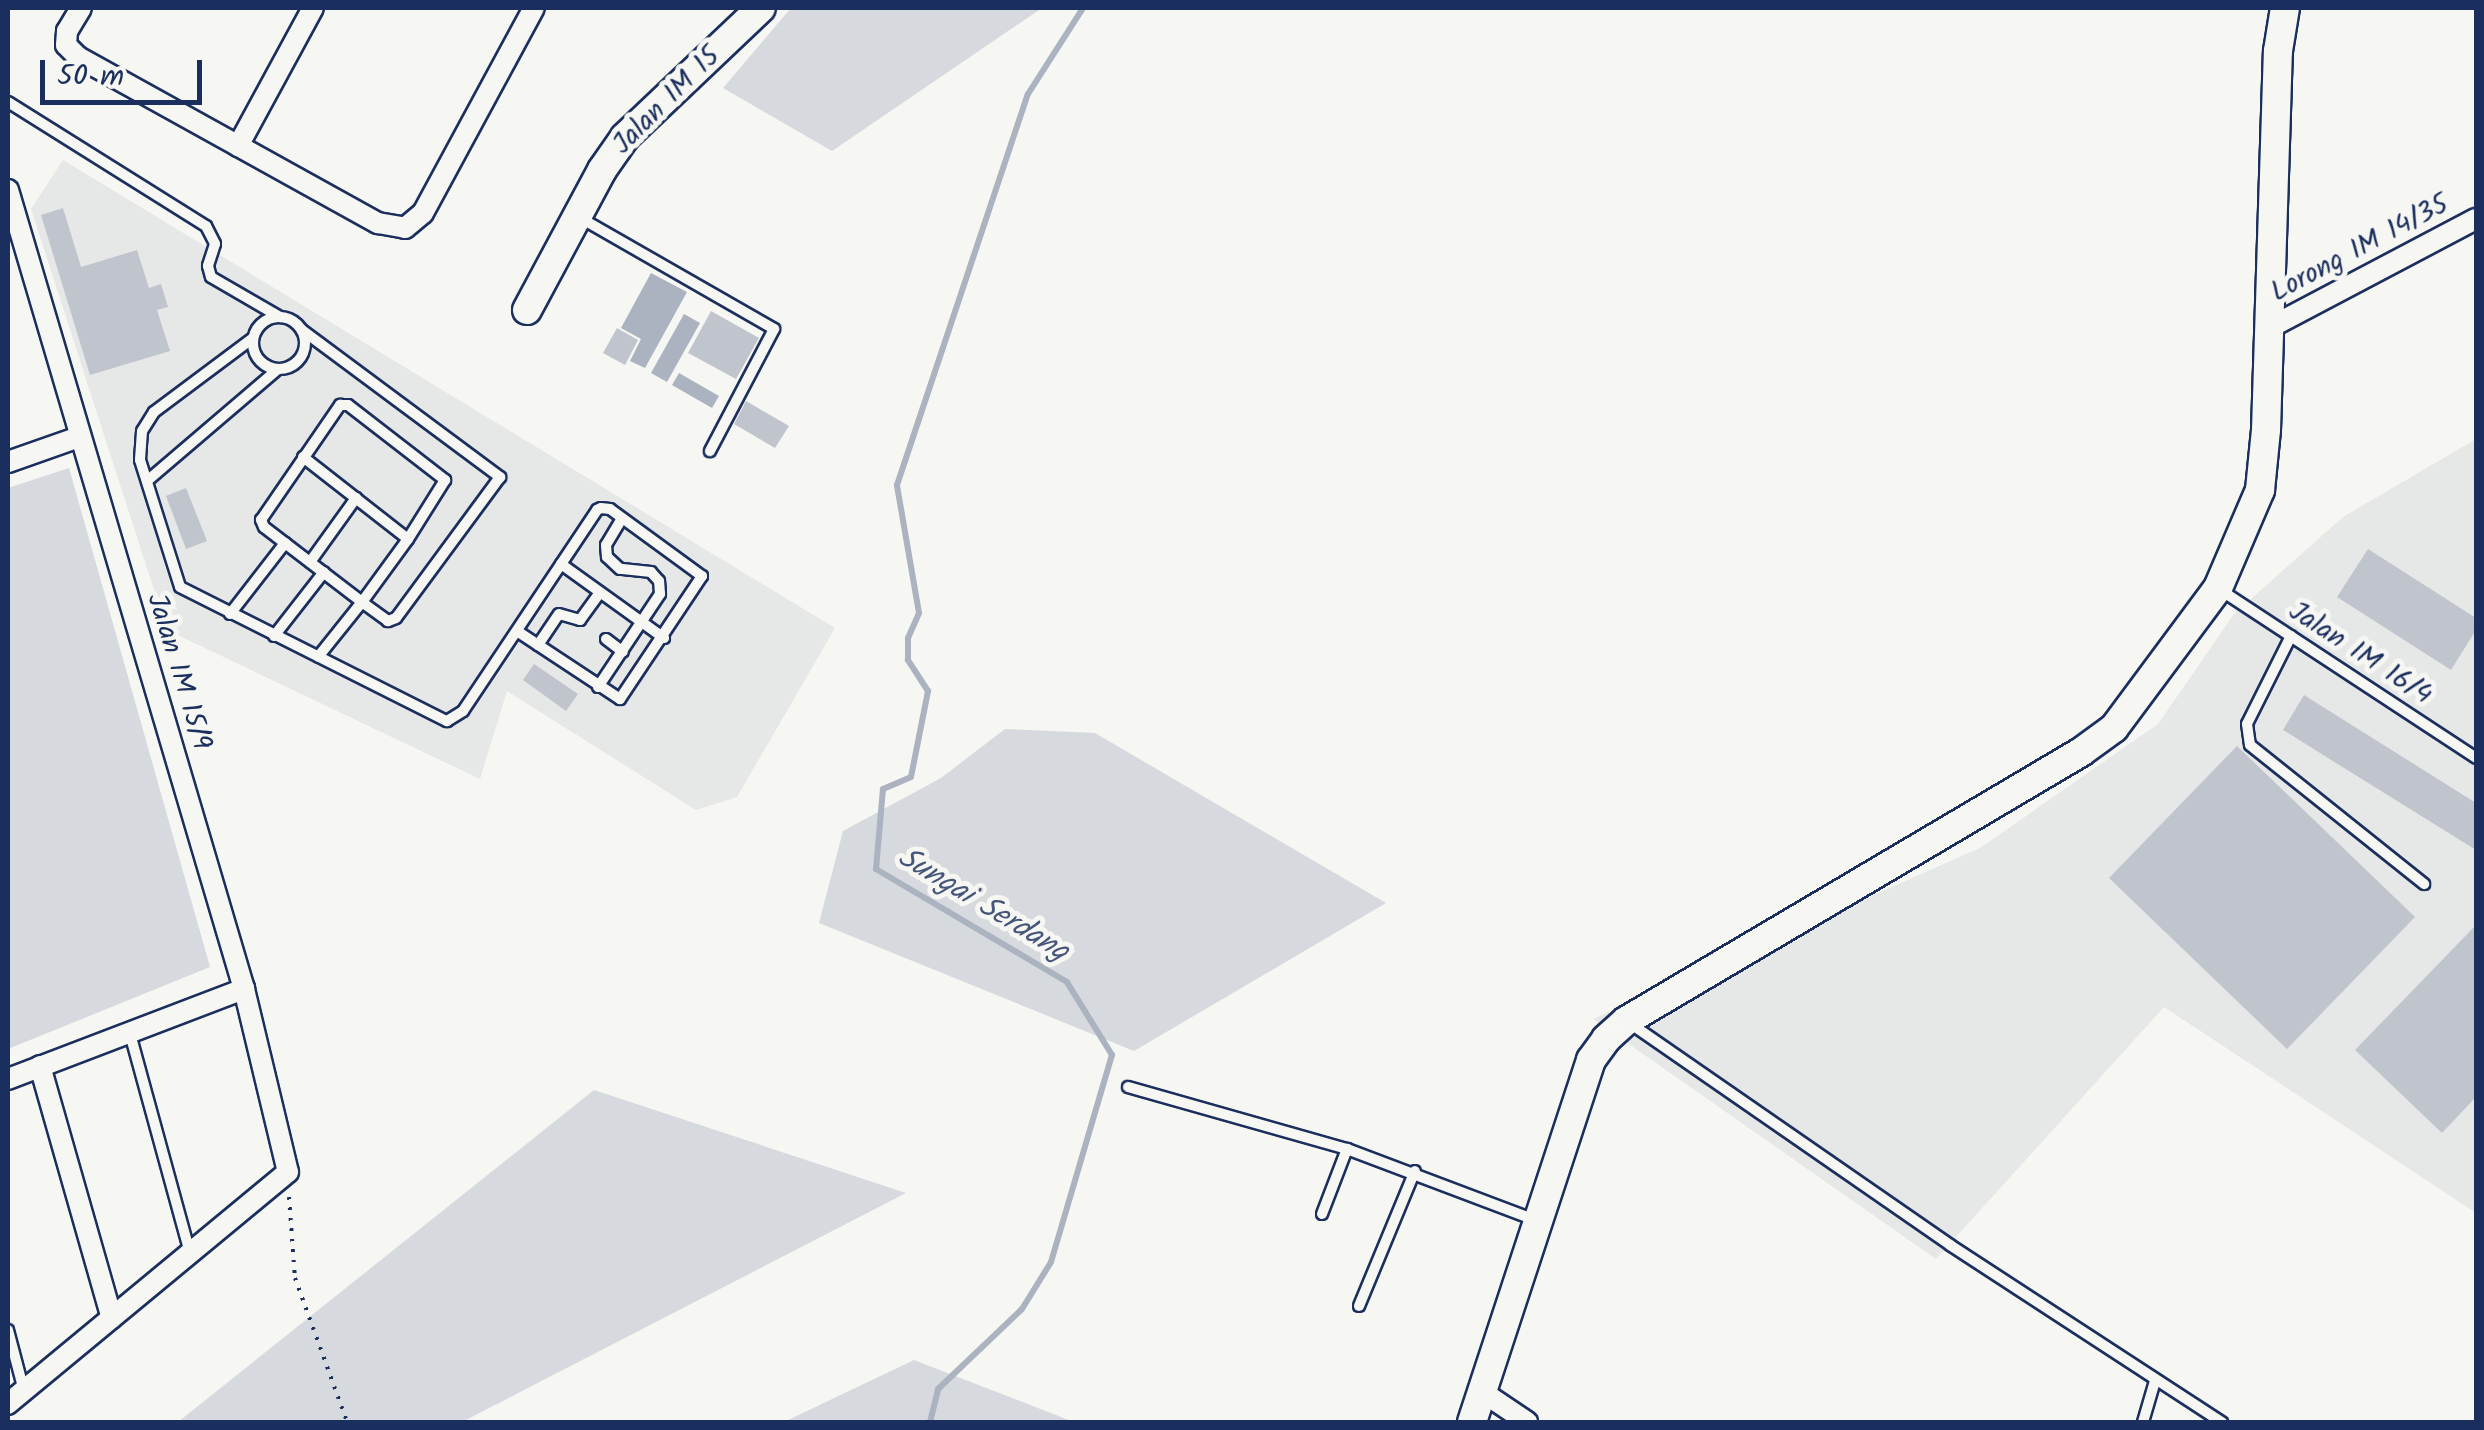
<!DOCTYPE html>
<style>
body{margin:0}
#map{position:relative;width:2484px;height:1430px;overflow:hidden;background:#f6f6f2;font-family:Kalam,sans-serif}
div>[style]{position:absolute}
.built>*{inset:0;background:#e6e7e7}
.green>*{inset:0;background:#d6d9dd}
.water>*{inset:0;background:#abb2c0}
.stream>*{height:6px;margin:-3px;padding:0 3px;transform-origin:3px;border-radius:3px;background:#abb2c0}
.building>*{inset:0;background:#c0c4cd}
.path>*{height:4px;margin-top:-2px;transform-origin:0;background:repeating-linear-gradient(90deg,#1b2f5e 0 2.5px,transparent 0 10.5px)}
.roads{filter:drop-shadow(2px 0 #1b2f5e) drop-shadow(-2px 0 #1b2f5e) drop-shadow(0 2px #1b2f5e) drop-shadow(0 -2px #1b2f5e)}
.lane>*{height:10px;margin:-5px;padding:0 5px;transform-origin:5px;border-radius:5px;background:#f6f6f2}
.lane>.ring{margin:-5px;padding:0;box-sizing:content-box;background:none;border:10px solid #f6f6f2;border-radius:50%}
.street>*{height:20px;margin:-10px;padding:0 10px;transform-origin:10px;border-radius:10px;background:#f6f6f2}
.secondary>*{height:28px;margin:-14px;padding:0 14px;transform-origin:14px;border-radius:14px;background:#f6f6f2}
span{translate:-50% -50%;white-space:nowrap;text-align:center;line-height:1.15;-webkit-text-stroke:10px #f6f6f2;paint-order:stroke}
.street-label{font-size:28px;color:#1b2f5e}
.water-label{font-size:30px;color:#46567b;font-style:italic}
.frame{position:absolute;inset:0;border:10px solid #1b2f5e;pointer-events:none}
.scale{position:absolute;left:40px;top:60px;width:162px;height:45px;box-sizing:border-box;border:5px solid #1b2f5e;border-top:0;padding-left:12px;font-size:30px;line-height:35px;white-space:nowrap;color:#1b2f5e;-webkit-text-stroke:8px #f6f6f2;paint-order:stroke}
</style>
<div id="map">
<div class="built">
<i style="clip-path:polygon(63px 160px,835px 628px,737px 797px,696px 810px,507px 691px,480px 779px,167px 630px,31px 209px)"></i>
<i style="clip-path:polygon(2476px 439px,2476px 1213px,2164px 1007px,1936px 1259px,1593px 1019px,1980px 848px,2158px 724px,2234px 614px,2343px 517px)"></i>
</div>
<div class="green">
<i style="clip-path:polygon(791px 8px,1042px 8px,832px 151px,723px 88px)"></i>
<i style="clip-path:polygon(69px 468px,210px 967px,8px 1049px,8px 488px)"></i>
<i style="clip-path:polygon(1005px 729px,1095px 733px,1386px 903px,1134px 1051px,819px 923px,843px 831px,941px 778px)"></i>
<i style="clip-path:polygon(594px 1090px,906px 1193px,462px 1422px,178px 1422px)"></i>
<i style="clip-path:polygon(914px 1360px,1074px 1422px,784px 1422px)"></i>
</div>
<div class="water">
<i style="clip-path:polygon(651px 273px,687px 292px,645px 368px,630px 361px,641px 339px,621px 328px)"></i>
<i style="clip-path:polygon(684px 314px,700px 323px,667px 382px,651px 373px)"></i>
<i style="clip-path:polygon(679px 373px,719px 396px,712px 408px,672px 385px)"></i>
</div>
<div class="stream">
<i style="left:930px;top:1422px;width:34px;rotate:-76deg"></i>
<i style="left:938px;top:1389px;width:116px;rotate:-43.6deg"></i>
<i style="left:1022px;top:1309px;width:55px;rotate:-58.3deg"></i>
<i style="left:1051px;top:1262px;width:216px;rotate:-73.6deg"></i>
<i style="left:1112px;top:1055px;width:86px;rotate:-121.7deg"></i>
<i style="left:1067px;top:982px;width:222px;rotate:-149.4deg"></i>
<i style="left:876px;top:869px;width:80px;rotate:-85deg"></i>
<i style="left:883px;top:789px;width:30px;rotate:-23deg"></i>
<i style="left:911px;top:777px;width:88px;rotate:-78.8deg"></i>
<i style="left:928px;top:691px;width:37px;rotate:-123deg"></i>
<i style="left:908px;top:660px;width:22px;rotate:-90deg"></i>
<i style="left:908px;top:638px;width:27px;rotate:-66deg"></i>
<i style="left:919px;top:613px;width:130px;rotate:-99.8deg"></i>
<i style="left:897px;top:485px;width:412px;rotate:-71.5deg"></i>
<i style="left:1028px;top:94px;width:102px;rotate:-57.4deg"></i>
</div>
<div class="building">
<i style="clip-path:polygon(63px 208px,81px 267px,137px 250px,149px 288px,161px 284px,168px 307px,157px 310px,170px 351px,90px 375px,41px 215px)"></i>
<i style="clip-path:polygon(711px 311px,759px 338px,736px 379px,688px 353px)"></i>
<i style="clip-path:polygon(617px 328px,638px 340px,625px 365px,603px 353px)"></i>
<i style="clip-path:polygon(746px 401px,789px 426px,775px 448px,734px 424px)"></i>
<i style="clip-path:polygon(186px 488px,207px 541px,186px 549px,166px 496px)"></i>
<i style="clip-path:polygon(2368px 549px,2476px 618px,2476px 630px,2451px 670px,2337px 597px)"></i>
<i style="clip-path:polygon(534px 664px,578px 694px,566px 711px,523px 680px)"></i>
<i style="clip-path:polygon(2304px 695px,2476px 803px,2476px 850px,2283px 730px)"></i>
<i style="clip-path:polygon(2237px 746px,2415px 917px,2287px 1049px,2109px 878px)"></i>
<i style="clip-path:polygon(2476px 925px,2476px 1097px,2442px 1133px,2355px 1050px)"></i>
</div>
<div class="path">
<i style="left:289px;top:1197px;width:81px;rotate:85.8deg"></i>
<i style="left:295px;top:1278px;width:153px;rotate:70.1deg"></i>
</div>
<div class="roads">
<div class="lane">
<i style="left:8px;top:102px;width:234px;rotate:32.1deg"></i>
<i style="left:206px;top:226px;width:20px;rotate:63deg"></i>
<i style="left:215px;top:244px;width:23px;rotate:108deg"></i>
<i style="left:208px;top:266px;width:11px;rotate:75deg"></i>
<i style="left:211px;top:277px;width:80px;rotate:30.1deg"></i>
<i style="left:577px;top:216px;width:227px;rotate:29.8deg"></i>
<i style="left:774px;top:329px;width:138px;rotate:117.7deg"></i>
<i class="ring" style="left:253px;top:317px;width:42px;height:42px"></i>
<i style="left:302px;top:330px;width:247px;rotate:36.6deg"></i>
<i style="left:500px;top:477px;width:175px;rotate:126.4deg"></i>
<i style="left:396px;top:618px;width:9px;rotate:159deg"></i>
<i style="left:388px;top:621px;width:32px;rotate:-144deg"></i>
<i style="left:362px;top:602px;width:123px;rotate:-142.6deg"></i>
<i style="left:264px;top:527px;width:8px;rotate:-113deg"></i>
<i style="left:261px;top:520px;width:140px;rotate:-55.5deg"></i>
<i style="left:340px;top:405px;width:8px"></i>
<i style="left:348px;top:405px;width:123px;rotate:37.7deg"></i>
<i style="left:445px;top:480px;width:70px;rotate:122.1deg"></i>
<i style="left:408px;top:539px;width:78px;rotate:126.1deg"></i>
<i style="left:362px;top:602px;width:70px;rotate:128.7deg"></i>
<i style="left:253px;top:338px;width:124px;rotate:143.2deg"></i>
<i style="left:154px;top:412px;width:22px;rotate:122deg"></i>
<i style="left:142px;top:431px;width:29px;rotate:94deg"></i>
<i style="left:140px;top:460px;width:133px;rotate:72.5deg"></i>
<i style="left:180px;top:587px;width:299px;rotate:26.7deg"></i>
<i style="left:447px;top:721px;width:19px;rotate:-32deg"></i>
<i style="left:463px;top:711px;width:242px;rotate:-56.3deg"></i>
<i style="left:597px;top:510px;width:4px;rotate:-27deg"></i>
<i style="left:601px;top:508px;width:9px;rotate:6deg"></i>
<i style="left:610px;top:509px;width:114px;rotate:36.1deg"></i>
<i style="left:702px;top:576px;width:148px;rotate:123.7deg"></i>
<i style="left:620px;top:699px;width:123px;rotate:-146.6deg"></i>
<i style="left:303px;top:457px;width:133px;rotate:38deg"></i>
<i style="left:147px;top:481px;width:172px;rotate:-40.5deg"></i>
<i style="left:310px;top:562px;width:79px;rotate:-54.3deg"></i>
<i style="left:561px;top:564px;width:127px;rotate:35.7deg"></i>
<i style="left:2219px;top:589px;width:308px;rotate:33.3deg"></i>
<i style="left:230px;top:614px;width:90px;rotate:-52.2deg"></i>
<i style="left:274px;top:636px;width:81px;rotate:-52deg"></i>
<i style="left:2291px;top:636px;width:98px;rotate:116.6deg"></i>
<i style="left:2247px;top:724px;width:21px;rotate:82deg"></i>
<i style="left:2250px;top:745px;width:223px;rotate:38.6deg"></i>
<i style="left:606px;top:639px;width:21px;rotate:37deg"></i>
<i style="left:538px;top:645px;width:37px;rotate:-56deg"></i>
<i style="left:559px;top:614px;width:22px;rotate:16deg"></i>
<i style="left:580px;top:620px;width:34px;rotate:-54deg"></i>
<i style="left:598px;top:687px;width:112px;rotate:-56.3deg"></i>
<i style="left:660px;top:594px;width:13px;rotate:-94deg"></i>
<i style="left:659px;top:581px;width:12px;rotate:-132deg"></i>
<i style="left:651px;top:572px;width:31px;rotate:-174deg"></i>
<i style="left:620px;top:569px;width:18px;rotate:-137deg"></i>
<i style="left:607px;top:557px;width:12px;rotate:-95deg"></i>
<i style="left:606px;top:545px;width:31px;rotate:-59deg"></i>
<i style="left:1631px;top:1024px;width:388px;rotate:34.7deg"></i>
<i style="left:1950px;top:1245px;width:325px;rotate:33.1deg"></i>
<i style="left:129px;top:1030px;width:228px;rotate:74.7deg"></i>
<i style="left:1128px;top:1087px;width:228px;rotate:15.8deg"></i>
<i style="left:1347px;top:1149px;width:201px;rotate:20.7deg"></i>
<i style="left:1322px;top:1214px;width:70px;rotate:-69deg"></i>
<i style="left:1359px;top:1306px;width:146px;rotate:-67.5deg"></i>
<i style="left:8px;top:1330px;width:63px;rotate:75.3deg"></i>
<i style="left:2143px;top:1422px;width:43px;rotate:-73.7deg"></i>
</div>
<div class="street">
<i style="left:81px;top:8px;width:27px;rotate:121deg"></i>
<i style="left:67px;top:31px;width:14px;rotate:94deg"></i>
<i style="left:66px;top:45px;width:17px;rotate:45deg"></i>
<i style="left:78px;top:57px;width:343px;rotate:29deg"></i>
<i style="left:378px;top:223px;width:27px;rotate:10deg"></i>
<i style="left:405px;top:228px;width:23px;rotate:-40deg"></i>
<i style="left:423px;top:213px;width:233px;rotate:-61.6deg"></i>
<i style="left:238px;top:146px;width:157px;rotate:-61.5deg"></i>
<i style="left:8px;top:190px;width:833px;rotate:73.54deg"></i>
<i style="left:244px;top:989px;width:188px;rotate:76.5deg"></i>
<i style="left:288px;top:1172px;width:364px;rotate:140.4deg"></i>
<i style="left:2269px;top:328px;width:234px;rotate:-27.8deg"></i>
<i style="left:8px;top:462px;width:75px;rotate:-19.4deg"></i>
<i style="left:40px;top:1066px;width:262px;rotate:74.1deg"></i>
<i style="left:8px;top:1079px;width:253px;rotate:-20.9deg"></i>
<i style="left:1484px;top:1393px;width:52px;rotate:34deg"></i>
</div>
<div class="secondary">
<i style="left:527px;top:310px;width:159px;rotate:-61.8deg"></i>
<i style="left:602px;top:170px;width:40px;rotate:-55.1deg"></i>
<i style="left:625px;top:137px;width:187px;rotate:-43.5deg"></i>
<i style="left:1472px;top:1422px;width:381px;rotate:-71.8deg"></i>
<i style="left:1591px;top:1060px;width:26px;rotate:-54deg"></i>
<i style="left:1606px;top:1039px;width:27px;rotate:-42deg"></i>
<i style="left:1626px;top:1021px;width:529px;rotate:-30.59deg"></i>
<i style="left:2081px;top:752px;width:41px;rotate:-36deg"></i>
<i style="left:2114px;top:728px;width:174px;rotate:-53.4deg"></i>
<i style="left:2218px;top:588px;width:107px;rotate:-66.8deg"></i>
<i style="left:2260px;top:490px;width:60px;rotate:-84.3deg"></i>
<i style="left:2266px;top:430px;width:379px;rotate:-88.2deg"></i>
<i style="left:2278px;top:51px;width:44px;rotate:-80.8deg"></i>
</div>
</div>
<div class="street-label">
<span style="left:667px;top:101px;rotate:-45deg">Jalan IM 15</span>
<span style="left:2360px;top:249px;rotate:-28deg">Lorong IM 14/35</span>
<span style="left:2360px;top:654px;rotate:33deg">Jalan IM 16/4</span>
<span style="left:178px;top:672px;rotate:73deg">Jalan IM 15/9</span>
</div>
<div class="water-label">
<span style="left:983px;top:905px;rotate:31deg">Sungai Serdang</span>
</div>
<div class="frame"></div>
<div class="scale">50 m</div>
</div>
